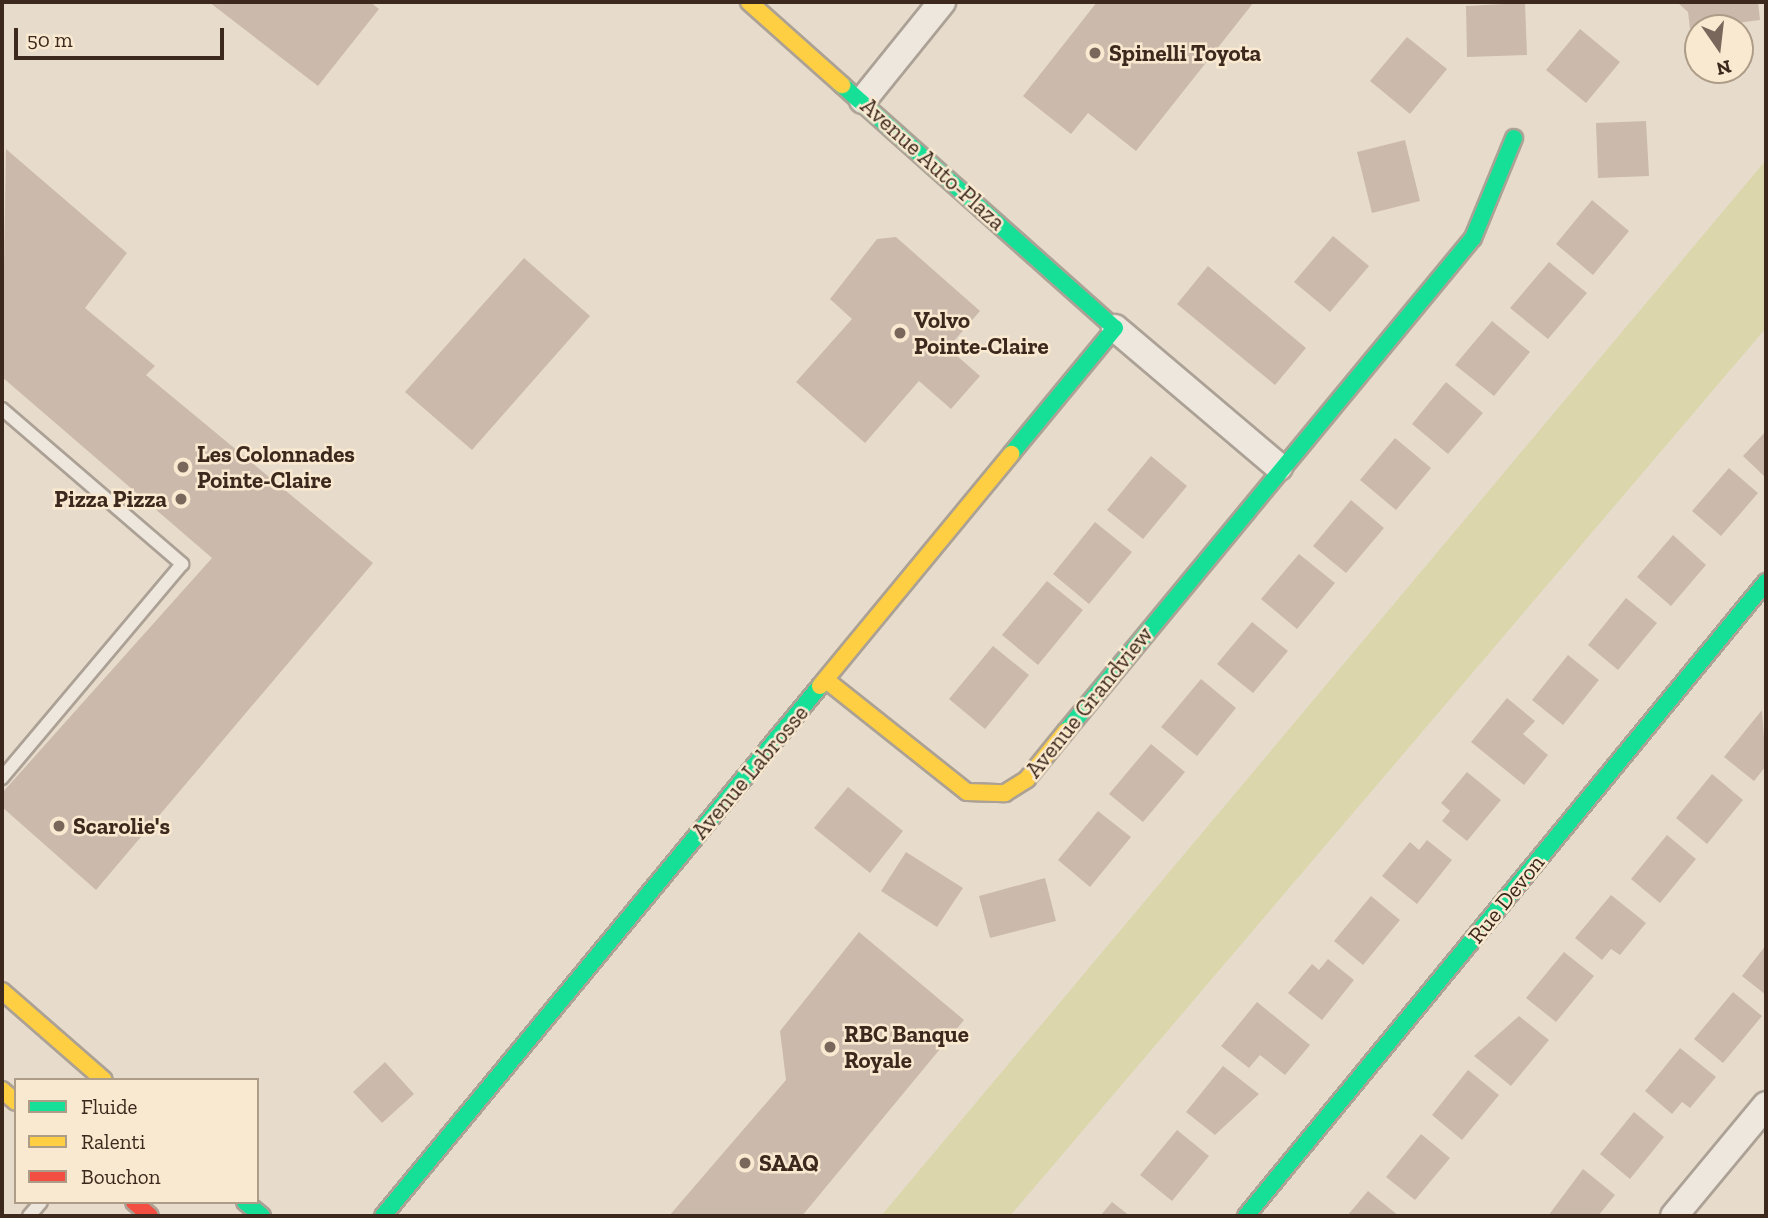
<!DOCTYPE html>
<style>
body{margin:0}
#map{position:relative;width:1768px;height:1218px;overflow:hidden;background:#e7dccc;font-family:"Zilla Slab",serif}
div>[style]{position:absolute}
.green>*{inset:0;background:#dbd6ac}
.building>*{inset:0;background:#cbb9ac}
.roads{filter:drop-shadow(2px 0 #aca195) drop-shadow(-2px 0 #aca195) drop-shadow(0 2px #aca195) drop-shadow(0 -2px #aca195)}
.lane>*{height:12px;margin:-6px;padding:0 6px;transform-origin:6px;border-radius:6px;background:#eee7de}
.street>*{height:26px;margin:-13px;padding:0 13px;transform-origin:13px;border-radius:13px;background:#eee7de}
.fast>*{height:16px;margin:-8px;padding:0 8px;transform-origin:8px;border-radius:8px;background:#16e098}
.slow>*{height:16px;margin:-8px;padding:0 8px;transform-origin:8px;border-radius:8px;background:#ffcf43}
.jam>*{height:16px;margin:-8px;padding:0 8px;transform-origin:8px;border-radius:8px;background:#f24e42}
.dots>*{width:19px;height:19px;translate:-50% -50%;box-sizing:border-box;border:4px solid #f9e9d0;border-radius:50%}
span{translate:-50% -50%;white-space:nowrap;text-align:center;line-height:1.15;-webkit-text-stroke:5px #f9e9d0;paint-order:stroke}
.poi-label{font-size:23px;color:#3c281c;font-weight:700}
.left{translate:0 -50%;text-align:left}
.right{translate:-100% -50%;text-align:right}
.street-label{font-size:23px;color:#3c281c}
.frame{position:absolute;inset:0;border:4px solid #3c281c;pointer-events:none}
.legend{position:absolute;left:14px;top:1078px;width:245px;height:126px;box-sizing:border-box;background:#f9e9d0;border:2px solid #ad9c88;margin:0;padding:9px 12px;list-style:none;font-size:21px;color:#3c281c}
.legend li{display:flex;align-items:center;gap:14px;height:35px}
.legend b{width:35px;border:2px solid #ad9c88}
.north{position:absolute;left:1684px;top:14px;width:70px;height:70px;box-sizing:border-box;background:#f9e9d0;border:2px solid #ad9c88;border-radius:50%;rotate:166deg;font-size:19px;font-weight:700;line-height:28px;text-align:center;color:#3c281c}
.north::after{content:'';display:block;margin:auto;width:24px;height:32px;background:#78675a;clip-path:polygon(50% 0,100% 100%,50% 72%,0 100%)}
.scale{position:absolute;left:14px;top:28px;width:210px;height:32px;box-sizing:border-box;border:4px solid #3c281c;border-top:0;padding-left:9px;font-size:21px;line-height:24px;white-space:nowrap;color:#3c281c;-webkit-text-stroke:5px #f9e9d0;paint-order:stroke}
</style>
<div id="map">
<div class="green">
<i style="clip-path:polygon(1766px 160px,1766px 328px,1010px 1216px,881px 1216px)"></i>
</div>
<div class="building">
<i style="clip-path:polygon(209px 2px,370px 2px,379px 9px,318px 86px)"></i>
<i style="clip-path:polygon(1097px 2px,1254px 2px,1136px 151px,1088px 113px,1071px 134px,1023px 96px)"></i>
<i style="clip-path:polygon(1677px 2px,1758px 2px,1760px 20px,1690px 29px,1688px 12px)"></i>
<i style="clip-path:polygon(1525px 3px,1527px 55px,1467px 57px,1466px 6px)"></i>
<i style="clip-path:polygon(1580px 29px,1620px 62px,1586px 103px,1546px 70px)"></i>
<i style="clip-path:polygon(1407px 37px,1447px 69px,1410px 114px,1370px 81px)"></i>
<i style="clip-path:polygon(1646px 121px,1649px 176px,1598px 178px,1596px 123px)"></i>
<i style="clip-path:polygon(1405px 140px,1420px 201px,1372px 213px,1357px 152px)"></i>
<i style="clip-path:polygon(6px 149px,127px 253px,85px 308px,155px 366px,146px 375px,373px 563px,96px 890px,2px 807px,2px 793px,212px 558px,2px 377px)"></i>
<i style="clip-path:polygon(1592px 200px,1629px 231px,1593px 275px,1556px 244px)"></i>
<i style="clip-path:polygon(1333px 236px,1369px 266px,1330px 312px,1294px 282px)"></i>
<i style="clip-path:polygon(896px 237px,980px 311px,948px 348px,980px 376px,951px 409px,919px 381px,865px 443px,796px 382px,852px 319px,830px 299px,877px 239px)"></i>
<i style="clip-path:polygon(524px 258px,590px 316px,472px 450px,405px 392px)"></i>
<i style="clip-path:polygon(1549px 262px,1587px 293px,1548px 339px,1510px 308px)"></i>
<i style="clip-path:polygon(1208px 266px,1306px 348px,1275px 385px,1177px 304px)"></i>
<i style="clip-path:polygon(1492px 321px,1530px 352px,1494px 396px,1455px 365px)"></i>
<i style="clip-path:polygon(1446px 382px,1483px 413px,1448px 454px,1412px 424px)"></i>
<i style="clip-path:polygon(1766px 431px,1766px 478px,1743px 456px)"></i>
<i style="clip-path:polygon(1395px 438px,1431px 468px,1396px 510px,1360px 480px)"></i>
<i style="clip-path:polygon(1151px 456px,1187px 486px,1143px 539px,1107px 510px)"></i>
<i style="clip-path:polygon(1729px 468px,1758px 493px,1721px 536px,1692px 511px)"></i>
<i style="clip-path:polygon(1351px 500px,1384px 528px,1346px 573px,1313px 546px)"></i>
<i style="clip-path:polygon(1095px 522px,1132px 552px,1089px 604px,1053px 574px)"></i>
<i style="clip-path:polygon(1673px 535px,1706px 565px,1671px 606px,1637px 577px)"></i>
<i style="clip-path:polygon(1299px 554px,1335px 583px,1297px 629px,1261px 599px)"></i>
<i style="clip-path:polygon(1047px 581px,1083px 610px,1038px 665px,1002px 635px)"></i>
<i style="clip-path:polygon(1626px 598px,1657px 623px,1618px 670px,1588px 645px)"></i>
<i style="clip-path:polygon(1252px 622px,1288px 651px,1253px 693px,1217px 664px)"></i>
<i style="clip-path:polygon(993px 646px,1029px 675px,985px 729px,949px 699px)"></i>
<i style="clip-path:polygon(1568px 655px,1599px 680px,1563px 725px,1532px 700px)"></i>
<i style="clip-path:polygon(1201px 679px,1236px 708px,1197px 756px,1161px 727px)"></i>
<i style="clip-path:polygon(1507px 698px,1535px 721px,1523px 734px,1548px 755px,1524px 785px,1471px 742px)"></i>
<i style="clip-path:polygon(1762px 710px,1766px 766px,1754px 781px,1724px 757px)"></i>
<i style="clip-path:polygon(1151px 744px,1185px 772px,1143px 822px,1109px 794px)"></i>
<i style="clip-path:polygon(1467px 772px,1501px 800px,1467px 841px,1442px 821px,1450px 811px,1441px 803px)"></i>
<i style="clip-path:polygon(1712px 774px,1743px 800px,1707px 844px,1676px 818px)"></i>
<i style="clip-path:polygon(848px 787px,903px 831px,870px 873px,814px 828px)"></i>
<i style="clip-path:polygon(1098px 811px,1131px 837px,1090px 887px,1058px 860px)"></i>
<i style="clip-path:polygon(1667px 835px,1696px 859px,1660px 903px,1631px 879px)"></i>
<i style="clip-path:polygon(1427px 840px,1452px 860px,1417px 904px,1382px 876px,1410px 842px,1419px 850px)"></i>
<i style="clip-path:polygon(906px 852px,963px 888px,937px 927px,881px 891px)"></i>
<i style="clip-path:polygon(1045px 878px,1056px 921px,990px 938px,979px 896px)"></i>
<i style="clip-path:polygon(1611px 895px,1646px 923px,1620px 955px,1611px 949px,1602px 960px,1575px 938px)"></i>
<i style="clip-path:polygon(1371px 896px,1400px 920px,1363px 965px,1334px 941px)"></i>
<i style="clip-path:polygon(859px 932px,964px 1020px,802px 1216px,669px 1216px,786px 1080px,780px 1031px)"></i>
<i style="clip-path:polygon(1766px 945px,1766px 995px,1742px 976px)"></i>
<i style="clip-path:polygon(1564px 952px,1594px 976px,1556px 1022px,1526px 998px)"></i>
<i style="clip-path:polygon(1328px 959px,1354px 980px,1322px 1020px,1288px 993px,1312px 964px,1319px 970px)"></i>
<i style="clip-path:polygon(1733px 992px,1762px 1016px,1723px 1063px,1694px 1039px)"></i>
<i style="clip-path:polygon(1257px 1002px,1310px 1045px,1285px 1075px,1260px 1055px,1249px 1068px,1221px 1046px)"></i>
<i style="clip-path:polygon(1519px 1016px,1549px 1040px,1511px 1086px,1474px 1056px)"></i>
<i style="clip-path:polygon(1680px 1048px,1716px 1077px,1690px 1108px,1682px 1102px,1672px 1114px,1645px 1091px)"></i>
<i style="clip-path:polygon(385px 1062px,414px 1094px,382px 1123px,353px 1092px)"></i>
<i style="clip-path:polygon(1223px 1066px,1259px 1094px,1215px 1135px,1186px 1112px)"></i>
<i style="clip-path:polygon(1468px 1070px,1499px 1095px,1462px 1140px,1432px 1115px)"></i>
<i style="clip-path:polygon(1634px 1112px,1664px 1137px,1630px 1179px,1600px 1154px)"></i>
<i style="clip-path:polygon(1177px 1130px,1209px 1156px,1172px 1201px,1140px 1175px)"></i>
<i style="clip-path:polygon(1421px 1134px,1450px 1158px,1415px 1200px,1386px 1177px)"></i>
<i style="clip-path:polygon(1583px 1169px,1615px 1195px,1598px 1216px,1548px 1216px)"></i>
<i style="clip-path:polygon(1368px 1191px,1399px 1216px,1347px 1216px)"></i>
<i style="clip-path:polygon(1112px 1202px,1130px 1216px,1100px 1216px)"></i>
</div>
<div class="roads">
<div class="lane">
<i style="left:2px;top:409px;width:238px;rotate:40.7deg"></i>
<i style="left:182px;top:564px;width:280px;rotate:130.1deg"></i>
<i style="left:29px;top:1216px;width:18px;rotate:-49deg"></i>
</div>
<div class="street">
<i style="left:863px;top:100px;width:126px;rotate:-51.1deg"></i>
<i style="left:1115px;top:328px;width:215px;rotate:40.3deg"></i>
<i style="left:1674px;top:1216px;width:144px;rotate:-50.3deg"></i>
</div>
<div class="fast">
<i style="left:842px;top:85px;width:365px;rotate:41.7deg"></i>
<i style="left:1115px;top:328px;width:163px;rotate:129.5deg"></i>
<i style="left:1066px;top:731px;width:639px;rotate:-50.46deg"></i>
<i style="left:1473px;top:238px;width:108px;rotate:-67.7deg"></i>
<i style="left:245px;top:1202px;width:22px;rotate:39deg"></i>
<i style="left:383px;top:1216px;width:687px;rotate:-50.49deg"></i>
<i style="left:1246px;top:1216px;width:820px;rotate:-50.64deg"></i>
</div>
<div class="slow">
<i style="left:749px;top:2px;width:125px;rotate:41.7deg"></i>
<i style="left:826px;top:680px;width:180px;rotate:38.5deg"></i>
<i style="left:967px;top:792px;width:38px;rotate:2deg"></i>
<i style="left:1005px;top:793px;width:26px;rotate:-32deg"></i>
<i style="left:1027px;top:779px;width:62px;rotate:-50.9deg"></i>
<i style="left:820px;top:686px;width:301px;rotate:-50.5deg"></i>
<i style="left:2px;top:991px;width:135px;rotate:41.1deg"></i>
<i style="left:2px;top:1090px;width:18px;rotate:41deg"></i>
</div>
<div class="jam">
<i style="left:134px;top:1202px;width:21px;rotate:41deg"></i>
</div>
</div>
<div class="dots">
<i style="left:1095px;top:53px;background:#78675a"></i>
<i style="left:900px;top:333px;background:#78675a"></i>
<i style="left:183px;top:467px;background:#78675a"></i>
<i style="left:181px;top:499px;background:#78675a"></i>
<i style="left:59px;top:826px;background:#78675a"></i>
<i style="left:830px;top:1047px;background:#78675a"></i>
<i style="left:745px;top:1163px;background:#78675a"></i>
</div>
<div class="poi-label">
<span class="left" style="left:1109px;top:53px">Spinelli Toyota</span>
<span class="left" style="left:914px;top:333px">Volvo<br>Pointe-Claire</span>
<span class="left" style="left:197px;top:467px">Les Colonnades<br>Pointe-Claire</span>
<span class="right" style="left:167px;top:499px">Pizza Pizza</span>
<span class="left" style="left:73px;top:826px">Scarolie's</span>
<span class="left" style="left:844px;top:1047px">RBC Banque<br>Royale</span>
<span class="left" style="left:759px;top:1163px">SAAQ</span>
</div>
<div class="street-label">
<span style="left:933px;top:164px;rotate:42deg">Avenue Auto-Plaza</span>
<span style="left:1089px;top:702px;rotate:-51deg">Avenue Grandview</span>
<span style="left:750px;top:772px;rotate:-50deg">Avenue Labrosse</span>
<span style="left:1506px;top:899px;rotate:-51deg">Rue Devon</span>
</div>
<div class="frame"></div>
<ul class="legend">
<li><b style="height:9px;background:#16e098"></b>Fluide</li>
<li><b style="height:9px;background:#ffcf43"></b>Ralenti</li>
<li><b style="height:9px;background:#f24e42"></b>Bouchon</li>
</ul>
<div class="north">N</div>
<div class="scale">50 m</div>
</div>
